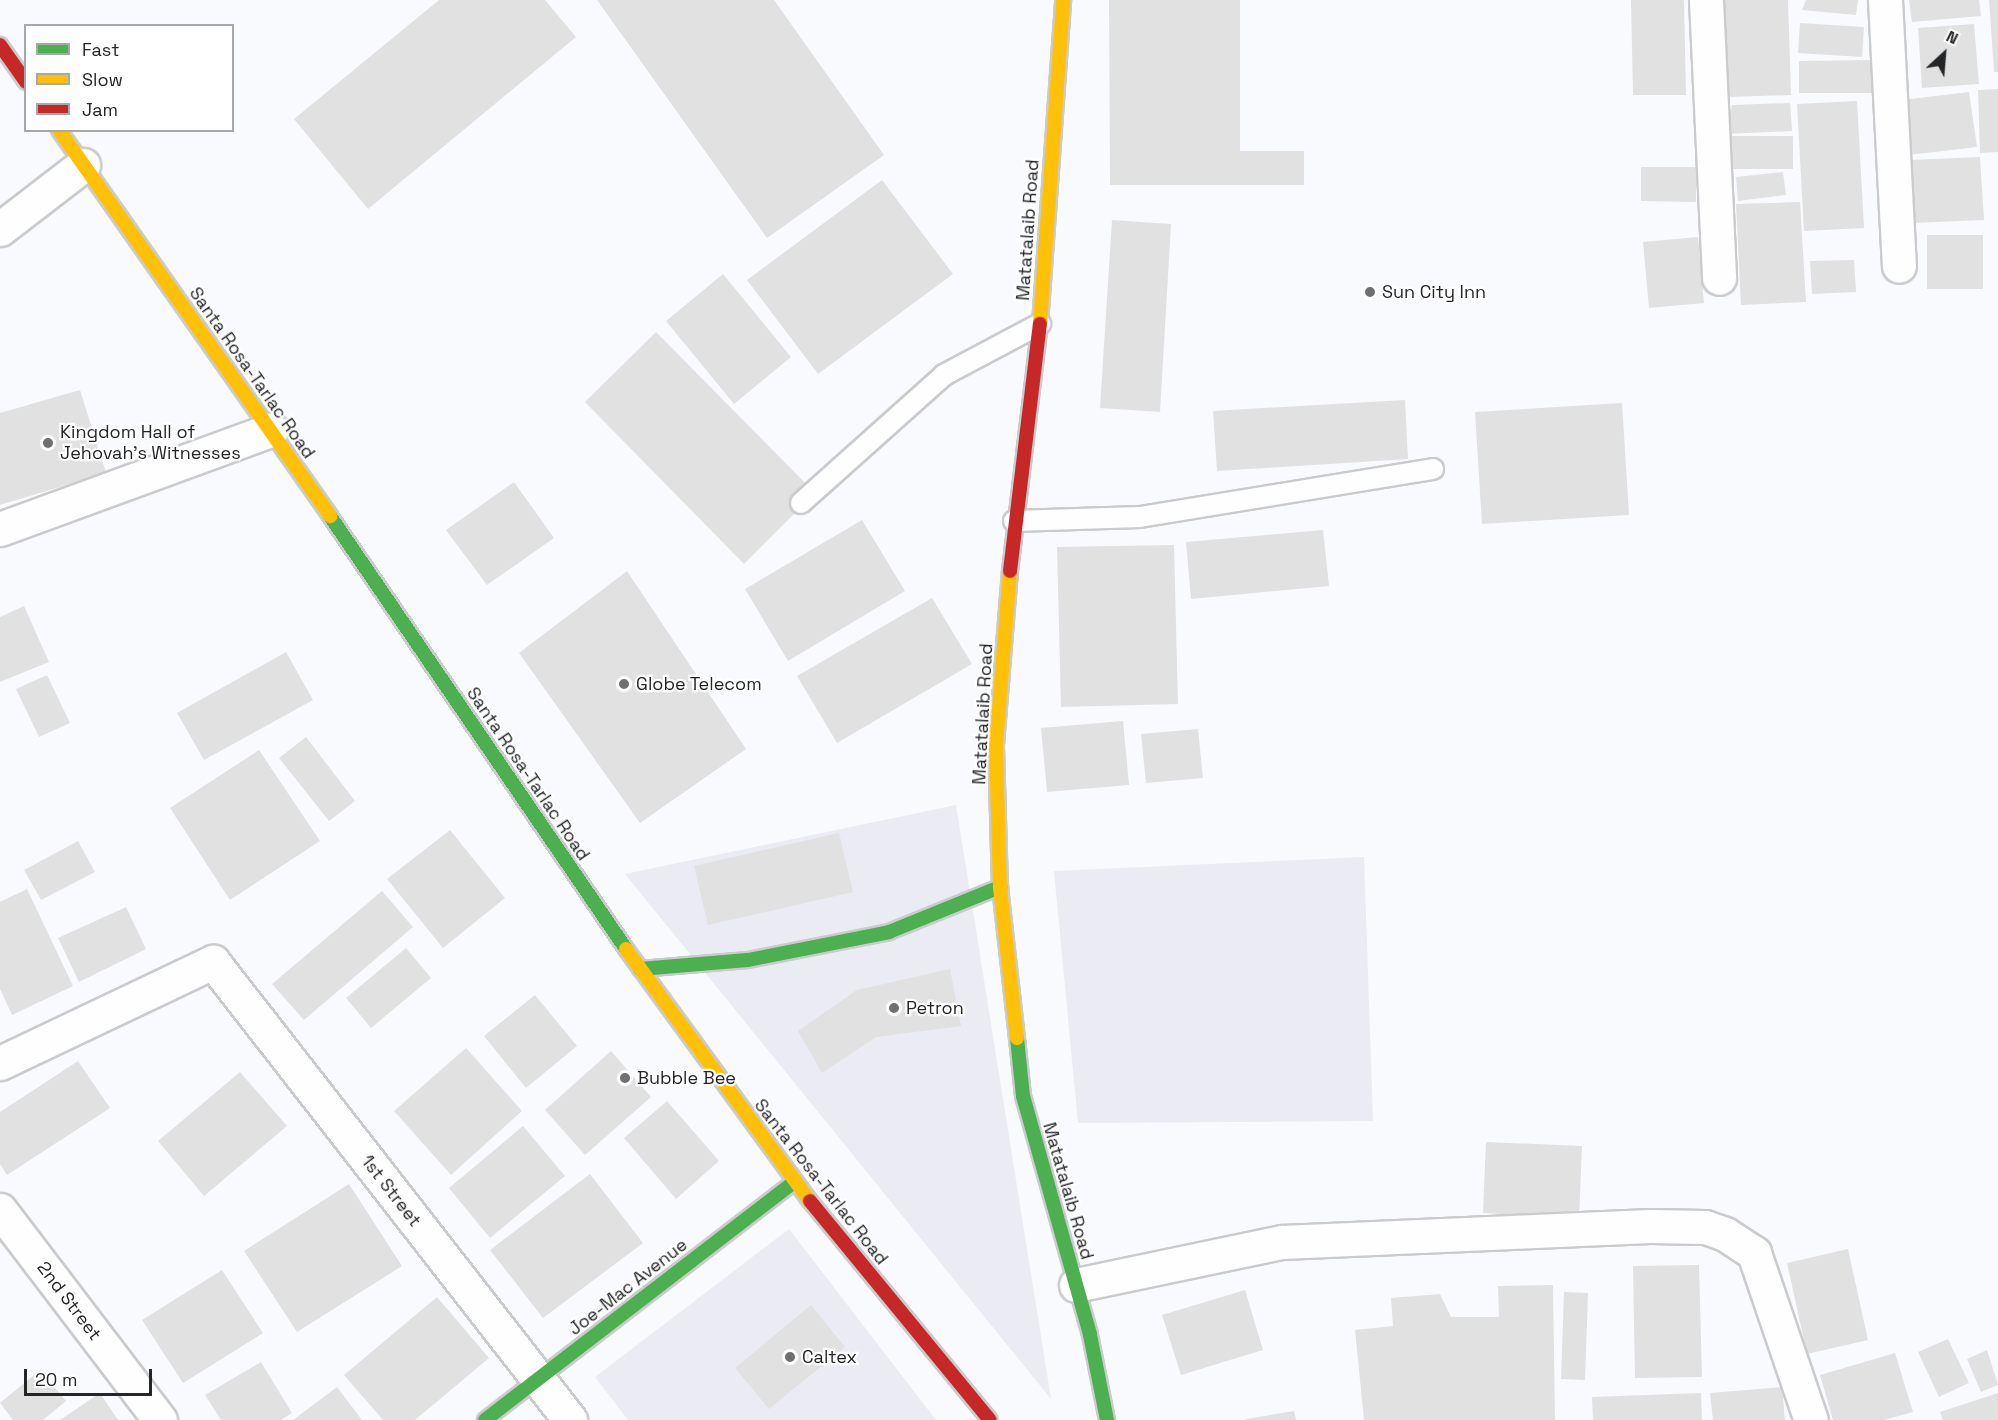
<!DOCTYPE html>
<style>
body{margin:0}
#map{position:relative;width:1998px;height:1420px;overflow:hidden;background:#f9fafd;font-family:"Space Grotesk",sans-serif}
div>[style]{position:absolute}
.built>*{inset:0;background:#eaebf3}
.building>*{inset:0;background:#e1e1e2}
.roads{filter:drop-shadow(2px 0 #cacbcd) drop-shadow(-2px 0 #cacbcd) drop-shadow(0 2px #cacbcd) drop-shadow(0 -2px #cacbcd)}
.lane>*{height:20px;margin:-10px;padding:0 10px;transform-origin:10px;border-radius:10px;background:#fefeff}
.street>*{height:33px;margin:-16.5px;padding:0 16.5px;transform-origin:16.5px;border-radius:16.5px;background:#fefeff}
.fast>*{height:14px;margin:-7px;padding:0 7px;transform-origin:7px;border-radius:7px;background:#4caf50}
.slow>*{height:14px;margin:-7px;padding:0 7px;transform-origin:7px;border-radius:7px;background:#ffc107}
.jam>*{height:14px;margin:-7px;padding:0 7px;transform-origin:7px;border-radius:7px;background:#c62828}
.dots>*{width:16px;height:16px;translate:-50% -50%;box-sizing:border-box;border:3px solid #fff;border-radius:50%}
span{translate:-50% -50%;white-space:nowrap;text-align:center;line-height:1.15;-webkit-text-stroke:4.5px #fff;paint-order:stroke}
.street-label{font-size:18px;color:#242527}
.poi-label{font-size:18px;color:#242527}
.left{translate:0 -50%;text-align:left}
.legend{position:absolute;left:24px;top:24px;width:210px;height:108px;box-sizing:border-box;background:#fff;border:2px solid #a7a8a9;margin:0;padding:8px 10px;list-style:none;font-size:18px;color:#242527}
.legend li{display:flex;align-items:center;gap:12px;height:30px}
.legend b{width:30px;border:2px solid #a7a8a9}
.north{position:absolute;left:1914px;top:24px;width:60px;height:60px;-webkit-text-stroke:4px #fff;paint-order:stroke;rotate:26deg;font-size:16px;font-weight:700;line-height:24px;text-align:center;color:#242527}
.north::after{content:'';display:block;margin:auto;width:21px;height:27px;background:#242527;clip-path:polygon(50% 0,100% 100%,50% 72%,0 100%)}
.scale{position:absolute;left:24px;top:1369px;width:128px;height:27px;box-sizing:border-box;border:3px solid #242527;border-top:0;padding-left:8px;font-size:18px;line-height:21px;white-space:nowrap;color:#242527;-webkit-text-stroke:4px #fff;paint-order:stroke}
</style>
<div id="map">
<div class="built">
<i style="clip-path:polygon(956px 805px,1051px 1399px,625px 874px)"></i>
<i style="clip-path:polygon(1364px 857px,1373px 1121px,1078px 1123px,1054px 871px)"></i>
<i style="clip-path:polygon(789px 1229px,936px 1420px,628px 1420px,595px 1377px)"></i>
</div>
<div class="building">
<i style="clip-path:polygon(439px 0,545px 0,576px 37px,368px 209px,294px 119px)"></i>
<i style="clip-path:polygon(597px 0,774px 0,884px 155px,767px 238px)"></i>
<i style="clip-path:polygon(1109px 0,1240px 0,1240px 151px,1304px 151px,1304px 185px,1110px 185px)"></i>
<i style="clip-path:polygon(1631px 0,1684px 0,1686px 95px,1633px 95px)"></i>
<i style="clip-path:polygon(1724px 0,1788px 0,1791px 95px,1728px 97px)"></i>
<i style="clip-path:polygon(1806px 0,1858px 0,1856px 15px,1802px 10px)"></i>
<i style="clip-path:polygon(1909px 0,1979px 0,1981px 16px,1912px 22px)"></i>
<i style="clip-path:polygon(1989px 0,1998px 0,1998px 72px,1994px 72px)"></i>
<i style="clip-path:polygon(1800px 23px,1864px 27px,1862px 57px,1798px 53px)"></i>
<i style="clip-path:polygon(1974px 24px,1979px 84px,1922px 88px,1918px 28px)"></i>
<i style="clip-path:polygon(1873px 60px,1873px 93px,1799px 93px,1799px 61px)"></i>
<i style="clip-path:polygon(1998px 89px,1998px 152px,1980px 153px,1978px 90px)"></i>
<i style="clip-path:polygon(1969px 92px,1977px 147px,1908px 155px,1902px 100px)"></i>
<i style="clip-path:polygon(1857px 101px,1864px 228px,1804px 231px,1797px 104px)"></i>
<i style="clip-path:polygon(1790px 103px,1792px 131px,1725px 134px,1732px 105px)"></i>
<i style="clip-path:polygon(1729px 136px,1793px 136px,1793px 169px,1729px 169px)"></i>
<i style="clip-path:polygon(1980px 157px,1984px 220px,1912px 223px,1910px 160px)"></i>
<i style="clip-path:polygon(1641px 167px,1696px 167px,1696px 202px,1641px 201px)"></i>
<i style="clip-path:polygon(1783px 172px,1786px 195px,1738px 201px,1736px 177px)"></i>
<i style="clip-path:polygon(882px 180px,953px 274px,818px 374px,747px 280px)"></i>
<i style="clip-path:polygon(1800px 202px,1806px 302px,1741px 305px,1736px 204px)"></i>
<i style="clip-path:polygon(1112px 220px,1171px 224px,1160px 412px,1100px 408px)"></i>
<i style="clip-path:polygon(1927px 235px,1983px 235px,1983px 289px,1927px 289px)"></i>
<i style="clip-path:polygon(1698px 237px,1704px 303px,1649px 308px,1643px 242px)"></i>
<i style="clip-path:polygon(1854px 260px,1856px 292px,1812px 294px,1810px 261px)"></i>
<i style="clip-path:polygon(723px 274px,791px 357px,734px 404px,666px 321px)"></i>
<i style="clip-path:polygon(656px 332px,815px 493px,744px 564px,585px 402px)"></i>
<i style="clip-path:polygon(80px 390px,106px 473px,0 505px,0 413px)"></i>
<i style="clip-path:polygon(1405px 400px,1408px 459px,1217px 471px,1213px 411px)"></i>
<i style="clip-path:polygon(1622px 403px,1629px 515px,1482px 524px,1475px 412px)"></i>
<i style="clip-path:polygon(514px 482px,554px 538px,487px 585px,446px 530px)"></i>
<i style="clip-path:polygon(862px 520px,905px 591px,788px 661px,745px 589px)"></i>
<i style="clip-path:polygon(1323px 530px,1329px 586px,1191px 599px,1186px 542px)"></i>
<i style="clip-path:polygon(1174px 545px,1178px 704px,1061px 707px,1057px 547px)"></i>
<i style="clip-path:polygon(627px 571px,746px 749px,640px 823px,519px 653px)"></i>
<i style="clip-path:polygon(932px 598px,972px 664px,837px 743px,797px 676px)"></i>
<i style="clip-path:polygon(24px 606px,49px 662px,0 682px,0 617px)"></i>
<i style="clip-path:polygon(286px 652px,313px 700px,204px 760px,177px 713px)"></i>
<i style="clip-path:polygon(47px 675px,70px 723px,39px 737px,16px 689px)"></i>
<i style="clip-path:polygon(1123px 721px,1129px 785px,1047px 792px,1041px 728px)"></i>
<i style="clip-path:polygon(1198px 729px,1203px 778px,1146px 783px,1141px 734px)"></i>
<i style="clip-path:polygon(306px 737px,355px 801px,329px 821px,279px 758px)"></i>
<i style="clip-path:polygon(259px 750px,320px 841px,230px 900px,170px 808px)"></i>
<i style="clip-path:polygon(450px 830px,505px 898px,443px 948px,387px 879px)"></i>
<i style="clip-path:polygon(839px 833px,853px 892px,708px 925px,694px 866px)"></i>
<i style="clip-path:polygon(78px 841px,95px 872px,41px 900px,24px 870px)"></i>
<i style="clip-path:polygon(27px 889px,73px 986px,12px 1015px,0 989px,0 902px)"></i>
<i style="clip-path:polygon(382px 891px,413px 927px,304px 1020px,272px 984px)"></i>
<i style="clip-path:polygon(126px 907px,146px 949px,79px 982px,58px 938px)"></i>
<i style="clip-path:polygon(406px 948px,431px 978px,371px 1028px,346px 998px)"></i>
<i style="clip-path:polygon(950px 969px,961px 1026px,876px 1037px,822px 1073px,798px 1031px,857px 990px)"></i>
<i style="clip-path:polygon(535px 995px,577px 1046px,526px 1088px,484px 1036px)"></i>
<i style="clip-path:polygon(466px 1048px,522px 1111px,451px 1175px,394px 1111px)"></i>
<i style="clip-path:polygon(611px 1051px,651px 1097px,585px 1155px,545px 1110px)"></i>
<i style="clip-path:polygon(78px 1061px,110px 1108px,7px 1175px,0 1164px,0 1112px)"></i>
<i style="clip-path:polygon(240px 1072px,287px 1126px,204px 1196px,158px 1141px)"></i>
<i style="clip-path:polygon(667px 1101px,719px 1161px,676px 1199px,624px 1138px)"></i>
<i style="clip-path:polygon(523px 1126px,565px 1176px,490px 1238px,449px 1188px)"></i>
<i style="clip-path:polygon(1486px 1142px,1582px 1146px,1579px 1218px,1483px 1213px)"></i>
<i style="clip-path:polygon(590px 1174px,643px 1243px,543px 1318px,490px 1250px)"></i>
<i style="clip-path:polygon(349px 1184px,402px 1266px,297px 1332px,244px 1251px)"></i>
<i style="clip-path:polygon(1848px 1249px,1868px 1340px,1807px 1354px,1787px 1263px)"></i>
<i style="clip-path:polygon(1699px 1265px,1702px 1377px,1635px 1378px,1633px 1266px)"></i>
<i style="clip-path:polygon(222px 1270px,263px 1333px,183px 1383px,142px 1320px)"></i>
<i style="clip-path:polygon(1553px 1285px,1555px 1420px,1364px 1420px,1355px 1330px,1393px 1326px,1391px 1298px,1440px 1294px,1451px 1317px,1499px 1317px,1498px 1286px)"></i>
<i style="clip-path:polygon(1245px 1290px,1263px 1350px,1181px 1375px,1162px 1315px)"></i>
<i style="clip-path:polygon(1564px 1292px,1588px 1293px,1585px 1380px,1561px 1379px)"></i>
<i style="clip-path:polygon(437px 1297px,489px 1358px,415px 1420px,383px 1420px,344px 1375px)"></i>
<i style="clip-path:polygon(811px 1305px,845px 1347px,769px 1409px,735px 1368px)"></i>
<i style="clip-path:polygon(1948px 1339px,1969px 1383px,1939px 1397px,1918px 1352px)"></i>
<i style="clip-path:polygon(1987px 1350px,1998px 1385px,1981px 1392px,1967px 1359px)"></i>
<i style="clip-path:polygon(1895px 1353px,1913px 1412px,1884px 1420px,1833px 1420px,1820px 1375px)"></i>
<i style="clip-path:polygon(261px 1362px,292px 1413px,281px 1420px,221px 1420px,205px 1395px)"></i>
<i style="clip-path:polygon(40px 1370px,66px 1401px,43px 1420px,13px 1420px,0 1403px)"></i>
<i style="clip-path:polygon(337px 1387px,362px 1420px,293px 1420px)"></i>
<i style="clip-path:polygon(1782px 1387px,1785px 1420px,1713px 1420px,1710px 1393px)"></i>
<i style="clip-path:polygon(100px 1393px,118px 1420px,60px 1420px)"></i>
<i style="clip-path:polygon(1701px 1393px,1702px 1420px,1593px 1420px,1592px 1397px)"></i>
<i style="clip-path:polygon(1998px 1393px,1998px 1420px,1943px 1420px,1940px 1412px)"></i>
<i style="clip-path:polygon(1294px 1411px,1296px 1420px,1246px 1420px,1246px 1419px)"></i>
</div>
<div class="roads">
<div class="lane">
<i style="left:801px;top:503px;width:192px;rotate:-41.8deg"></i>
<i style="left:944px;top:375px;width:109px;rotate:-28deg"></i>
<i style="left:1014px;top:521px;width:126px;rotate:-1.8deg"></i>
<i style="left:1140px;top:517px;width:297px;rotate:-9.3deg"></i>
</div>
<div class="street">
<i style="left:1706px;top:0;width:278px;rotate:87.3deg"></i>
<i style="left:1885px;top:0;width:266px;rotate:87deg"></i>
<i style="left:0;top:229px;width:105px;rotate:-37.6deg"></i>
<i style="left:0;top:529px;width:289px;rotate:-20.1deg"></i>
<i style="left:0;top:1063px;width:236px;rotate:-25.4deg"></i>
<i style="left:213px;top:962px;width:581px;rotate:52.06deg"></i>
<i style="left:0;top:1210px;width:264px;rotate:52.7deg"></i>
<i style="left:1076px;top:1285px;width:210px;rotate:-11.8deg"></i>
<i style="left:1282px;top:1242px;width:368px;rotate:-2.5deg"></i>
<i style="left:1650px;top:1226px;width:55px;rotate:1deg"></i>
<i style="left:1705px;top:1227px;width:21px;rotate:19deg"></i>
<i style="left:1725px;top:1234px;width:35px;rotate:33deg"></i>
<i style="left:1754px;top:1253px;width:176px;rotate:71.2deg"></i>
</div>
<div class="fast">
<i style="left:330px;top:516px;width:525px;rotate:55.64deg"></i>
<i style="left:640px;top:969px;width:108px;rotate:-4.8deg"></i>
<i style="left:748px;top:960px;width:144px;rotate:-11.2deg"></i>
<i style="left:889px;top:932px;width:120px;rotate:-22.1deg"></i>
<i style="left:1017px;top:1038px;width:58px;rotate:84.1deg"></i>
<i style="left:1023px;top:1096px;width:248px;rotate:74.3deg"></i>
<i style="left:1090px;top:1335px;width:87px;rotate:78.7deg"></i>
<i style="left:485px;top:1420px;width:390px;rotate:-37.6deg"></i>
</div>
<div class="slow">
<i style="left:59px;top:130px;width:472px;rotate:54.9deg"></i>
<i style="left:1040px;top:324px;width:325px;rotate:-85.9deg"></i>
<i style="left:1010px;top:571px;width:176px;rotate:94.6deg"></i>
<i style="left:996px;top:746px;width:141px;rotate:88.4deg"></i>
<i style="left:1000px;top:887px;width:152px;rotate:83.6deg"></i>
<i style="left:626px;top:949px;width:312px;rotate:53.9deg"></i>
</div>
<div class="jam">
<i style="left:0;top:45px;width:45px;rotate:54.9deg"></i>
<i style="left:1010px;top:571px;width:249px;rotate:-83.1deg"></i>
<i style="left:810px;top:1201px;width:283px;rotate:50.6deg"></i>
</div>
</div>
<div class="dots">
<i style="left:1370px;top:292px;background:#6f7072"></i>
<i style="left:48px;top:443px;background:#6f7072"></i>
<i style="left:624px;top:684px;background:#6f7072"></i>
<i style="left:894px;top:1008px;background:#6f7072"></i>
<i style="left:625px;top:1078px;background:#6f7072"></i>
<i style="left:790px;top:1357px;background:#6f7072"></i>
</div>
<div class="street-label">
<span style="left:1028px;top:230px;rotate:-86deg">Matatalaib Road</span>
<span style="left:252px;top:373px;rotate:55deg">Santa Rosa-Tarlac Road</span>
<span style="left:983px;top:714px;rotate:-87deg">Matatalaib Road</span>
<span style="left:528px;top:774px;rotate:56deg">Santa Rosa-Tarlac Road</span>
<span style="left:821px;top:1182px;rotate:52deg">Santa Rosa-Tarlac Road</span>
<span style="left:391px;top:1191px;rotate:52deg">1st Street</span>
<span style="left:1068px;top:1191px;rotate:74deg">Matatalaib Road</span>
<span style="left:628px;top:1287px;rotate:-38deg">Joe-Mac Avenue</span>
<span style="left:69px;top:1301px;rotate:53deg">2nd Street</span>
</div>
<div class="poi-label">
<span class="left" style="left:1382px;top:292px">Sun City Inn</span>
<span class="left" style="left:60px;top:443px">Kingdom Hall of<br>Jehovah's Witnesses</span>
<span class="left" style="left:636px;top:684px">Globe Telecom</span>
<span class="left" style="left:906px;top:1008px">Petron</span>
<span class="left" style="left:637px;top:1078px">Bubble Bee</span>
<span class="left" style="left:802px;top:1357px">Caltex</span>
</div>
<ul class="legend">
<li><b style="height:8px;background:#4caf50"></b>Fast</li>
<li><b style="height:8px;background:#ffc107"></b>Slow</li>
<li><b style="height:8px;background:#c62828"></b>Jam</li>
</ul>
<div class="north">N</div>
<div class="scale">20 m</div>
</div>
